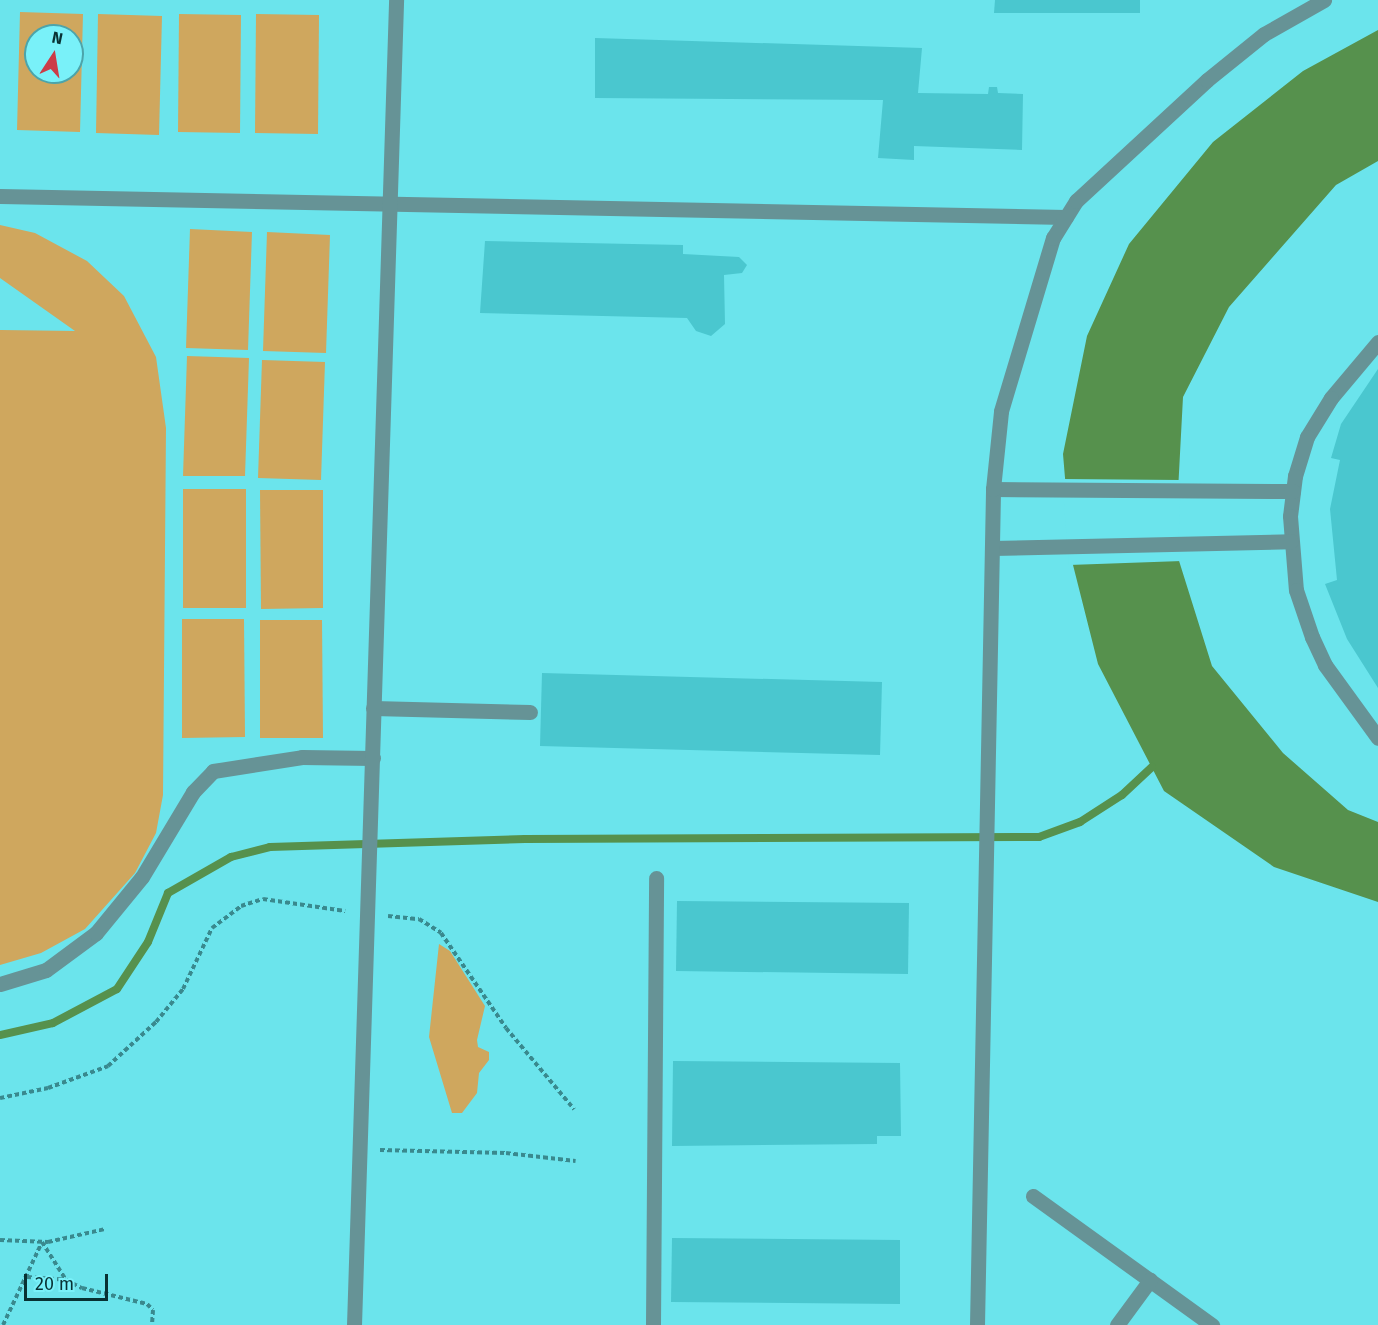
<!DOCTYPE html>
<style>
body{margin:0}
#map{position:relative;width:1378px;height:1325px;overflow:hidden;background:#6be4ec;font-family:"Fira Sans",sans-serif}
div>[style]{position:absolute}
.green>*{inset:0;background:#cfa75e}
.water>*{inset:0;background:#56914d}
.pier>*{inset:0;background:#6be4ec}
.stream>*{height:8px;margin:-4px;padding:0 4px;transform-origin:4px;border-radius:4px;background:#56914d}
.building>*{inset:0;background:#4ac7cf}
.path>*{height:4px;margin-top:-2px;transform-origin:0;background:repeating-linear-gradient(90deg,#39898e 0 4.5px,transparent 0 7.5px)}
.service>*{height:15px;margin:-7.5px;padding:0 7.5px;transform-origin:7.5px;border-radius:7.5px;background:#669396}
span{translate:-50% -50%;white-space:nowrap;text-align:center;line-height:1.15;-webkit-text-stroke:5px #79f1f9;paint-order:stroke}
.north{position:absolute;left:24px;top:24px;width:60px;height:60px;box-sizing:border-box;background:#79f1f9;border:2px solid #4ca4aa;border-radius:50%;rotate:12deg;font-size:16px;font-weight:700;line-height:24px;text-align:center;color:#083133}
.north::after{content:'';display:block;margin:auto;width:21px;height:27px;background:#cc3c47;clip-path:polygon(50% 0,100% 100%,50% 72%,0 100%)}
.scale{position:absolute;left:24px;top:1274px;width:84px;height:27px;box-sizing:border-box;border:3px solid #083133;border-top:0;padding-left:8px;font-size:18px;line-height:21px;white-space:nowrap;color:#083133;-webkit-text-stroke:4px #79f1f9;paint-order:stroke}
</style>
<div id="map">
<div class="green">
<i style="clip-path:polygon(evenodd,20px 12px,83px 14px,80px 132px,17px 130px,20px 12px,36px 36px,72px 36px,72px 72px,36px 72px,36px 36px)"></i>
<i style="clip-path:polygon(98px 14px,162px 16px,159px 135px,96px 133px)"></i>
<i style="clip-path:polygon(179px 14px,241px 15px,240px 133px,178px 132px)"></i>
<i style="clip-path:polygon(256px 14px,319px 15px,318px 134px,255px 133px)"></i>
<i style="clip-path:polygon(0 225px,35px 233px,87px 261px,124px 296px,156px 357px,166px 428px,163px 795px,156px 833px,135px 873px,85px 929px,41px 953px,0 965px,0 330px,75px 331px,0 278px)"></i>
<i style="clip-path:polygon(190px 229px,252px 232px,248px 350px,186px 348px)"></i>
<i style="clip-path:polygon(267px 232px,330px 235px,326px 353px,263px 351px)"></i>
<i style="clip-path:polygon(187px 356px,249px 358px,245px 476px,183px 476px)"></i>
<i style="clip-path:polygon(262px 360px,325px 362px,321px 480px,258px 478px)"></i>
<i style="clip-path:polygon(183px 489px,246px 489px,246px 608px,183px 608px)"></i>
<i style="clip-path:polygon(260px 490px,323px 490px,323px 608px,261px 609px)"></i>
<i style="clip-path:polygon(182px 619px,244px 619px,245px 737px,182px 738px)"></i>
<i style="clip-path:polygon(260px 620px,322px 620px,323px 738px,260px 738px)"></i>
<i style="clip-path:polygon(439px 944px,450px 951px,485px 1006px,477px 1040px,478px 1047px,489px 1052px,489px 1060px,479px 1073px,477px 1093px,462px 1113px,452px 1113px,429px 1037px)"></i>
</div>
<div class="water">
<i style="clip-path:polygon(1378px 30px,1378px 161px,1336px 185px,1229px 307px,1183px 397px,1175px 548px,1212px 666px,1283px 753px,1348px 810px,1378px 822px,1378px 902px,1274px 867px,1164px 791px,1098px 664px,1072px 561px,1063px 454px,1087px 336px,1129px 244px,1213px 142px,1303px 71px)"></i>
</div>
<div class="pier">
<i style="clip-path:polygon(1062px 479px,1181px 480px,1178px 548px,1182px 561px,1069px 565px)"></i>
</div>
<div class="stream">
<i style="left:0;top:1035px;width:54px;rotate:-12.8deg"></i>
<i style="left:53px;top:1023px;width:72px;rotate:-28deg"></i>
<i style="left:117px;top:989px;width:56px;rotate:-56.6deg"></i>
<i style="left:148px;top:942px;width:53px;rotate:-67.8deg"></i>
<i style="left:168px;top:893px;width:73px;rotate:-29.7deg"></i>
<i style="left:231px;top:857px;width:40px;rotate:-14.4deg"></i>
<i style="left:270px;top:847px;width:255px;rotate:-1.8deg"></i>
<i style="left:525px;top:839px;width:514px;rotate:-0.22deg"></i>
<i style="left:1039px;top:837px;width:44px;rotate:-20.1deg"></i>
<i style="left:1080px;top:822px;width:50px;rotate:-32.7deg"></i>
<i style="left:1122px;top:795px;width:41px;rotate:-43deg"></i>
</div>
<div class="building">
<i style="clip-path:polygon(995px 0,1140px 0,1140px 13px,994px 13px)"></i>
<i style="clip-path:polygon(595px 38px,922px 48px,918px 93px,988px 94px,989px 87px,997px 87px,998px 93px,1023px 94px,1022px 150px,914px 146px,914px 160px,878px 158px,883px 100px,595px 98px)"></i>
<i style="clip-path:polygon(485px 241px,683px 245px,683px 254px,739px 257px,747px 265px,742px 273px,724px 275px,725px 324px,711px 336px,696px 331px,687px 318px,480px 313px)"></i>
<i style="clip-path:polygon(1378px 369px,1378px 688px,1347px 639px,1325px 584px,1337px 580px,1330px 509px,1340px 460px,1331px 458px,1341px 424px)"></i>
<i style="clip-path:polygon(542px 673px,882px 682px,880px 755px,540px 746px)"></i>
<i style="clip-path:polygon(677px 901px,909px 903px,908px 974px,676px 971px)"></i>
<i style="clip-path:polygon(673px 1061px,900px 1063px,901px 1136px,877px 1136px,877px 1144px,672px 1146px)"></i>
<i style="clip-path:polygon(672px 1238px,900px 1240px,900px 1304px,671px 1302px)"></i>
</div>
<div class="path">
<i style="left:388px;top:916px;width:31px;rotate:6deg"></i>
<i style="left:419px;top:919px;width:26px;rotate:32deg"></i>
<i style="left:441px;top:933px;width:115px;rotate:55.6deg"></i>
<i style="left:506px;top:1028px;width:106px;rotate:50deg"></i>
<i style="left:0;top:1098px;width:49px;rotate:-11.8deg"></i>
<i style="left:48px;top:1088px;width:64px;rotate:-20.1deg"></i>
<i style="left:108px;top:1066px;width:65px;rotate:-42.5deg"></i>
<i style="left:156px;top:1022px;width:43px;rotate:-50.7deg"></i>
<i style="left:183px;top:989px;width:68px;rotate:-64.6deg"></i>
<i style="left:212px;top:928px;width:36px;rotate:-37deg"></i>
<i style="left:241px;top:906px;width:23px;rotate:-18deg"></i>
<i style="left:263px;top:899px;width:83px;rotate:8.3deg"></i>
<i style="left:380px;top:1150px;width:126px;rotate:1.4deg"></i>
<i style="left:506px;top:1153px;width:70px;rotate:6.5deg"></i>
<i style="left:0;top:1240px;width:48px;rotate:2.4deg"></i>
<i style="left:48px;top:1242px;width:58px;rotate:-12.8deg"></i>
<i style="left:42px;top:1242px;width:45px;rotate:57.7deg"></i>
<i style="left:66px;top:1280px;width:18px;rotate:27deg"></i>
<i style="left:82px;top:1288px;width:67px;rotate:13.8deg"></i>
<i style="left:147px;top:1304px;width:8px;rotate:45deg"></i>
<i style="left:153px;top:1310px;width:15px;rotate:94deg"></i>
<i style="left:27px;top:1277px;width:39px;rotate:4deg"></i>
<i style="left:3px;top:1325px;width:92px;rotate:-64.8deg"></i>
</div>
<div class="service">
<i style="left:0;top:196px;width:1066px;rotate:1.13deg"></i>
<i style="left:1378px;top:342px;width:73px;rotate:130deg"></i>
<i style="left:1331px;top:398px;width:46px;rotate:121.6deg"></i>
<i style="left:1307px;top:437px;width:41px;rotate:107.1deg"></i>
<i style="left:1295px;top:476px;width:40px;rotate:97.1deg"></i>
<i style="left:1290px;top:516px;width:74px;rotate:85.4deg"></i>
<i style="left:1296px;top:590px;width:50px;rotate:71.2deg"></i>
<i style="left:1312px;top:637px;width:31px;rotate:65deg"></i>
<i style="left:1325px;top:665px;width:90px;rotate:54deg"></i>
<i style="left:993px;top:489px;width:300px;rotate:0.4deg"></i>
<i style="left:992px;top:548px;width:299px;rotate:-1.3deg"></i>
<i style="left:373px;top:708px;width:157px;rotate:1.5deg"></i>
<i style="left:0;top:984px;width:48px;rotate:-16.9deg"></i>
<i style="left:46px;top:970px;width:62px;rotate:-36.5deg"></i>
<i style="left:96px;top:933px;width:72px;rotate:-50.6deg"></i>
<i style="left:142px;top:877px;width:99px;rotate:-59deg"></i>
<i style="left:193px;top:792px;width:29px;rotate:-46deg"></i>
<i style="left:213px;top:771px;width:90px;rotate:-8.9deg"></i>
<i style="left:302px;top:757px;width:71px;rotate:0.8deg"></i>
<i style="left:1033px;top:1196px;width:221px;rotate:35.8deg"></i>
<i style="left:354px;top:1325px;width:1326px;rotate:-88.18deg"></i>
<i style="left:653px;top:1325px;width:447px;rotate:-89.6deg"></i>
<i style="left:977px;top:1325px;width:836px;rotate:-88.9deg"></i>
<i style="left:993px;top:489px;width:78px;rotate:-84.1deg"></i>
<i style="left:1001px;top:411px;width:181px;rotate:-73.3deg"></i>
<i style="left:1053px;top:238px;width:44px;rotate:-58.1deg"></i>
<i style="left:1076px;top:201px;width:178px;rotate:-42.7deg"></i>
<i style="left:1207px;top:80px;width:73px;rotate:-38.9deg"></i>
<i style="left:1264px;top:34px;width:69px;rotate:-29.5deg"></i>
<i style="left:1117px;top:1325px;width:56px;rotate:-53.7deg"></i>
</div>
<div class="north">N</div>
<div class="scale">20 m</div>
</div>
